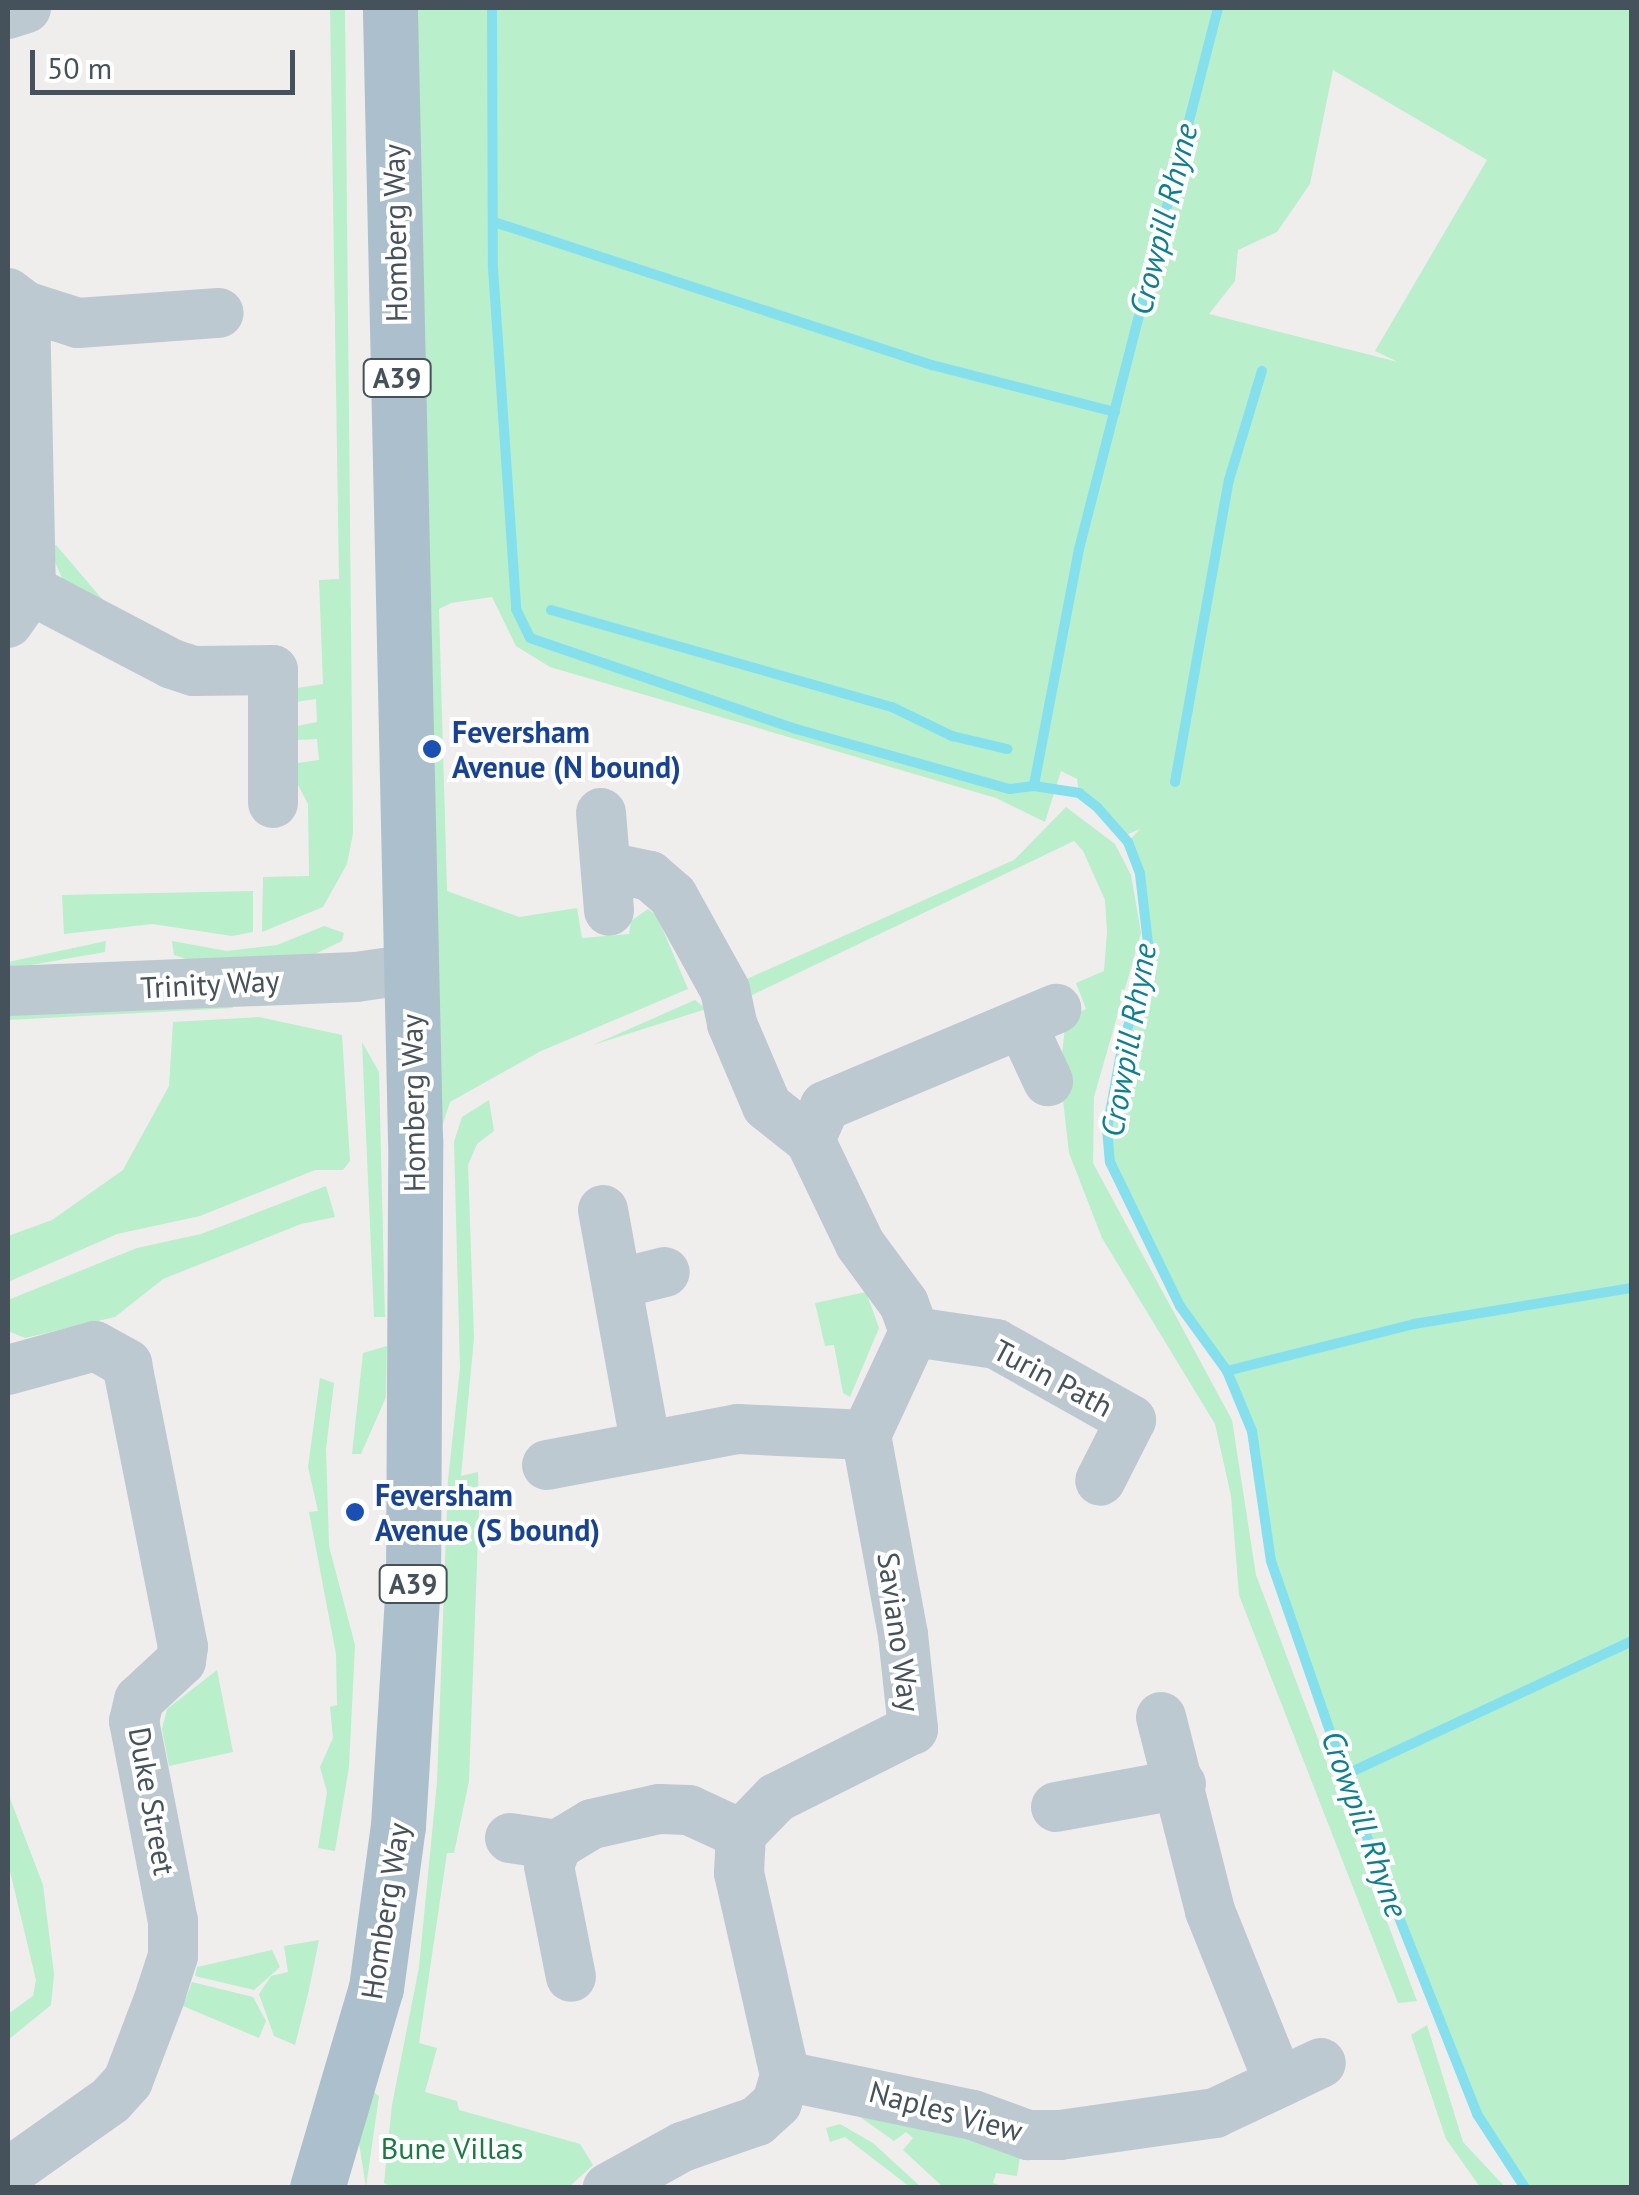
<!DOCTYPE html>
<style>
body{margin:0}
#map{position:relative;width:1639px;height:2195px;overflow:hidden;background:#f0eded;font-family:"PT Sans",sans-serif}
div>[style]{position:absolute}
.green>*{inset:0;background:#b9efca}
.stream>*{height:10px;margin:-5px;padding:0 5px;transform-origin:5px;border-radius:5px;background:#85e0ee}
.minor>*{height:50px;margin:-25px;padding:0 25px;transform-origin:25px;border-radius:25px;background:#bdc9d0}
.major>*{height:55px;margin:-27.5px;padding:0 27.5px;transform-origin:27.5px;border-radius:27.5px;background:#abbfcd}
.dots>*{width:28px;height:28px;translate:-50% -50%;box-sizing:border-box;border:5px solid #fff;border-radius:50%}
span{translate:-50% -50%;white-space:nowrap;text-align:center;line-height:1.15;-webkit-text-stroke:8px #fff;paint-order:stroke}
.shield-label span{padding:2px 8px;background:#fff;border:2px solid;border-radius:8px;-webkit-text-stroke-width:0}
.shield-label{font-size:28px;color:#45525b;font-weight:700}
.street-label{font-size:30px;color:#45525b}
.transit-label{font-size:30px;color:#164399;font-weight:700}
.left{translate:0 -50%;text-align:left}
.park-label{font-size:30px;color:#147d41}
.water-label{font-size:32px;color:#098193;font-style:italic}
.frame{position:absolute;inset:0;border:10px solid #45525b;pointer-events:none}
.scale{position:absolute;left:30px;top:50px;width:265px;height:45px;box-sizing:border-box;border:5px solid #45525b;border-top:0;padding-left:12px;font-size:30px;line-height:35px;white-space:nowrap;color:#45525b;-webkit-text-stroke:8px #fff;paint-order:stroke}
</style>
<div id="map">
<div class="green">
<i style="clip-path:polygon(330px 8px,345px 8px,353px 833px,347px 864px,323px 907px,262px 932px,263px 877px,309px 876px,308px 804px,295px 779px,297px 763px,319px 760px,317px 739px,296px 740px,297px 726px,317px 722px,316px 699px,295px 702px,297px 688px,323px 684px,319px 580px,339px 579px)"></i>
<i style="clip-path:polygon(evenodd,410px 8px,1631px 8px,1631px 2187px,1525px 2187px,1477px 2114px,1365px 1832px,1271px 1561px,1251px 1431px,1227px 1371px,1180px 1306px,1110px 1162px,1107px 1129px,1122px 1048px,1149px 952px,1150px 921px,1128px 842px,1140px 829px,1124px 836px,1079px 793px,1077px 779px,1061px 771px,1045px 822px,996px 798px,550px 667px,516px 646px,492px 597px,451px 603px,439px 609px,447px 891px,519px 917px,577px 908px,582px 938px,629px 934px,631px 921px,648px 909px,657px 916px,688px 989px,541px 1051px,450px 1102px,438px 1138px,410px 8px,1333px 70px,1487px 160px,1375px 351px,1398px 362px,1209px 314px,1235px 281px,1238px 250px,1277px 232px,1310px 184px,1333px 70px)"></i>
<i style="clip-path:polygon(48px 545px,56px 545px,108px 606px,64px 583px)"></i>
<i style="clip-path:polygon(1066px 807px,1115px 844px,1131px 875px,1141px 933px,1094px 1097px,1093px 1163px,1232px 1420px,1256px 1575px,1417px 2001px,1398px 2003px,1239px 1595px,1231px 1496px,1215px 1424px,1102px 1238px,1069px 1153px,1060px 1073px,1066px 1018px,1086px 1009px,1076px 983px,1104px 971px,1107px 932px,1105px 900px,1083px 851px,1074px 841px,748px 997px,740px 982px,1014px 860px)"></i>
<i style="clip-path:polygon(253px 891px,253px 932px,232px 936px,152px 924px,64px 934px,62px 895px)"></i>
<i style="clip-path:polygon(324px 926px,344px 933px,342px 941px,313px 955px,207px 966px,174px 955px,172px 941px,227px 951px,277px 945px)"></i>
<i style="clip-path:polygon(106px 941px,105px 952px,8px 969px,8px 962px)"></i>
<i style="clip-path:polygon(695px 1000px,706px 1009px,593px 1045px)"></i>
<i style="clip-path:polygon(232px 1003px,233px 1008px,8px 1020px,8px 1006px)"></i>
<i style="clip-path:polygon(259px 1017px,342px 1035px,350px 1161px,343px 1170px,315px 1170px,200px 1216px,117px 1234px,8px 1282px,8px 1236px,52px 1220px,123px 1170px,169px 1086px,173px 1022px)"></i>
<i style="clip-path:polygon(362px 1042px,379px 1072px,385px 1317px,374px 1317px)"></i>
<i style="clip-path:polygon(489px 1100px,494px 1131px,477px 1144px,468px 1165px,474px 1338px,461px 1476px,478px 1472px,479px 1509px,469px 1781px,454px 1853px,447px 1853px,419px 2043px,437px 2048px,425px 2092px,457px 2101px,459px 2110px,580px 2144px,593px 2165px,569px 2187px,392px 2187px,384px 2183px,392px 2105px,419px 1967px,437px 1782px,448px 1480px,460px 1368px,454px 1142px,462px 1117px)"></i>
<i style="clip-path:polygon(326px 1186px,335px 1217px,301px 1224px,163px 1279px,115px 1317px,25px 1338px,8px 1331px,8px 1300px,137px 1248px,201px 1234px)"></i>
<i style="clip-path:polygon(866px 1292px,879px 1328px,850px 1397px,843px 1393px,834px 1345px,825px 1346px,815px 1303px)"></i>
<i style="clip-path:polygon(387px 1346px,386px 1397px,361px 1454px,352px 1454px,363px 1353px)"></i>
<i style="clip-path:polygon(320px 1378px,334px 1383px,326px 1449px,329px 1546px,355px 1645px,349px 1767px,335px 1851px,318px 1848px,327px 1792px,320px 1767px,333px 1738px,330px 1707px,337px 1705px,336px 1654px,309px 1512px,318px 1511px,308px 1467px)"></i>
<i style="clip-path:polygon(217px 1670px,233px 1752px,169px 1766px,162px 1729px,167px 1709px)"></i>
<i style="clip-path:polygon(8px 1793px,43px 1885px,54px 1974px,51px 2005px,8px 2040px,8px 2014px,33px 1996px,36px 1980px,8px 1863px)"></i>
<i style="clip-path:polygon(319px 1940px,308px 1994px,295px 2045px,274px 2036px,259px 1994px,271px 1976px,288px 1972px,284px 1946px)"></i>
<i style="clip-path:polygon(272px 1950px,280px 1967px,254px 1990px,195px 1976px,197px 1967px)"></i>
<i style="clip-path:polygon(192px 1982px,253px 1997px,266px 2021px,259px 2038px,183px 2006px)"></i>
<i style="clip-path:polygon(1427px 2025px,1463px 2142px,1505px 2187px,1480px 2187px,1446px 2139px,1411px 2035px)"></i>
<i style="clip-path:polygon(372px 2091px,379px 2096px,366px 2187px,358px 2137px)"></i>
<i style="clip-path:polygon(860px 2117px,1022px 2144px,1017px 2176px,996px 2173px,993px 2183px,1006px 2187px,943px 2187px,903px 2150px,913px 2138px,906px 2132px,894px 2141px)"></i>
<i style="clip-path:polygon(840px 2124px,873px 2143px,921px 2187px,910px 2187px,845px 2137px,830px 2142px,826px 2128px)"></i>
</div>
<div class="stream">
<i style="left:492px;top:8px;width:260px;rotate:89.8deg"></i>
<i style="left:493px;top:268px;width:342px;rotate:86.1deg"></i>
<i style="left:516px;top:609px;width:32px;rotate:64deg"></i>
<i style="left:530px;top:638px;width:281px;rotate:18.9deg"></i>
<i style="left:796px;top:729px;width:222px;rotate:15.7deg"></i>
<i style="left:1010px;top:789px;width:24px;rotate:-7deg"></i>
<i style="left:1218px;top:8px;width:559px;rotate:104.41deg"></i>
<i style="left:1079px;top:549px;width:241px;rotate:100.8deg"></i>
<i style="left:1034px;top:786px;width:46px;rotate:8.8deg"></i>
<i style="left:1079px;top:793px;width:23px;rotate:38deg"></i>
<i style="left:1097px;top:807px;width:47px;rotate:48.5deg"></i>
<i style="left:1128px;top:842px;width:34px;rotate:69deg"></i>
<i style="left:1140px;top:874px;width:79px;rotate:83.4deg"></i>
<i style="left:1149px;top:952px;width:100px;rotate:105.7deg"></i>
<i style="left:1122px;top:1048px;width:82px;rotate:100.5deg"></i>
<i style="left:1107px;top:1129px;width:33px;rotate:85deg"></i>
<i style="left:1110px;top:1162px;width:160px;rotate:64.1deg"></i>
<i style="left:1180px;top:1306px;width:80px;rotate:54.1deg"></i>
<i style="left:1227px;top:1371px;width:65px;rotate:67.4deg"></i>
<i style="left:1252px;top:1431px;width:131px;rotate:81.7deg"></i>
<i style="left:1271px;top:1561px;width:287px;rotate:70.9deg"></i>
<i style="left:1365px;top:1832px;width:303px;rotate:68.3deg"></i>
<i style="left:1477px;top:2114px;width:88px;rotate:57deg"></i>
<i style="left:497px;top:223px;width:458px;rotate:18.1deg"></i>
<i style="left:932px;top:365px;width:189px;rotate:14.4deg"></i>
<i style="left:551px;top:610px;width:355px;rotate:15.9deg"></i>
<i style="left:892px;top:707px;width:67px;rotate:25.8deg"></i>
<i style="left:952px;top:736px;width:57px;rotate:13.3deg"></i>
<i style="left:1175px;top:782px;width:307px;rotate:-79.9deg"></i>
<i style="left:1229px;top:480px;width:114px;rotate:-73.2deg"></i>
<i style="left:1227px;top:1371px;width:193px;rotate:-14.1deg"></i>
<i style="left:1414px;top:1324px;width:221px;rotate:-9.4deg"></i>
<i style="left:1349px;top:1773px;width:312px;rotate:-25deg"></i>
</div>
<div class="minor">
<i style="left:8px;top:14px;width:19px;rotate:-18deg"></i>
<i style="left:8px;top:293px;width:21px;rotate:37deg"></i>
<i style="left:25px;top:306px;width:284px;rotate:88.8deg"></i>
<i style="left:31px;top:590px;width:40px;rotate:124.9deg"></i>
<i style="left:25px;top:306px;width:56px;rotate:17.8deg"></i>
<i style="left:78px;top:323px;width:141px;rotate:-4.1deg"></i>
<i style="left:31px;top:590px;width:159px;rotate:27.7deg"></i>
<i style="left:172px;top:664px;width:23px;rotate:18deg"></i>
<i style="left:194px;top:671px;width:79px;rotate:-0.7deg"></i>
<i style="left:273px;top:670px;width:133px;rotate:90deg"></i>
<i style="left:601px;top:813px;width:98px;rotate:85.3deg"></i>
<i style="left:607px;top:867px;width:44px;rotate:11.8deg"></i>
<i style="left:650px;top:876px;width:30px;rotate:41deg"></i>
<i style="left:673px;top:896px;width:107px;rotate:61deg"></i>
<i style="left:725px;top:990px;width:35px;rotate:78deg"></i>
<i style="left:732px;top:1024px;width:89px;rotate:66.9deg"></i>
<i style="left:767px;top:1106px;width:55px;rotate:38.3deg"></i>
<i style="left:810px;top:1140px;width:115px;rotate:64.3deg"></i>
<i style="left:860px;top:1244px;width:74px;rotate:53.7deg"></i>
<i style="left:904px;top:1304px;width:30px;rotate:70deg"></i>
<i style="left:914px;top:1332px;width:114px;rotate:115deg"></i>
<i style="left:866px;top:1435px;width:203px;rotate:79.5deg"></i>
<i style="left:903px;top:1635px;width:95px;rotate:83.9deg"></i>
<i style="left:913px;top:1729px;width:153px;rotate:153.3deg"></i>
<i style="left:776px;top:1798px;width:50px;rotate:134.2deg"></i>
<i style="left:741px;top:1834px;width:39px;rotate:93deg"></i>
<i style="left:739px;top:1873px;width:208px;rotate:77.2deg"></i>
<i style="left:785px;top:2076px;width:28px;rotate:107deg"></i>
<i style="left:777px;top:2103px;width:27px;rotate:138deg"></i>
<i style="left:757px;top:2121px;width:79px;rotate:160.9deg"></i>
<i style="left:682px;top:2147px;width:85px;rotate:151deg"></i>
<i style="left:8px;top:991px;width:348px;rotate:-2.3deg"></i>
<i style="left:356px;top:977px;width:56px;rotate:-8.3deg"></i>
<i style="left:1022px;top:1025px;width:62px;rotate:65.1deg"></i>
<i style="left:810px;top:1140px;width:37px;rotate:-66deg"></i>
<i style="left:825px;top:1106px;width:251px;rotate:-22.8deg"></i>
<i style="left:603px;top:1210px;width:236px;rotate:79.7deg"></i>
<i style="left:621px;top:1283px;width:45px;rotate:-14deg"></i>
<i style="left:914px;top:1332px;width:83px;rotate:8.3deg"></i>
<i style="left:996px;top:1344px;width:155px;rotate:29.4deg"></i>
<i style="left:1131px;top:1420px;width:68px;rotate:116.9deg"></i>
<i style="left:8px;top:1370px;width:90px;rotate:-15.4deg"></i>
<i style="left:95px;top:1346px;width:37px;rotate:29deg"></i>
<i style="left:127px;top:1364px;width:288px;rotate:78.8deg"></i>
<i style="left:183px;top:1647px;width:14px;rotate:98deg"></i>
<i style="left:181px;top:1661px;width:57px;rotate:137.1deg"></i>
<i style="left:139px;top:1700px;width:22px;rotate:103deg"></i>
<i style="left:134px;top:1721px;width:204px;rotate:79deg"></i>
<i style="left:173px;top:1921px;width:35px;rotate:90deg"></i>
<i style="left:173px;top:1956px;width:40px;rotate:108deg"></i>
<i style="left:161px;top:1994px;width:93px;rotate:110.8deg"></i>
<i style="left:128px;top:2081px;width:25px;rotate:132deg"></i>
<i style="left:111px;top:2100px;width:126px;rotate:144.7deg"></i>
<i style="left:547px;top:1465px;width:194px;rotate:-10.7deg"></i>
<i style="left:738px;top:1429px;width:128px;rotate:2.7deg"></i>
<i style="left:1161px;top:1717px;width:200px;rotate:75.8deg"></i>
<i style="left:1210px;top:1911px;width:185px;rotate:68.1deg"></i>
<i style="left:1056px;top:1807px;width:127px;rotate:-10.4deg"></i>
<i style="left:510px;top:1838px;width:48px;rotate:8.5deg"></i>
<i style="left:557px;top:1845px;width:41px;rotate:-31deg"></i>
<i style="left:592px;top:1824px;width:69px;rotate:-12.6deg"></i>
<i style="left:659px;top:1809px;width:30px;rotate:2deg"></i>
<i style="left:689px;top:1810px;width:57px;rotate:24.8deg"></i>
<i style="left:557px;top:1845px;width:22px;rotate:111deg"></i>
<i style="left:549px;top:1866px;width:113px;rotate:78.8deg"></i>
<i style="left:785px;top:2076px;width:192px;rotate:11.7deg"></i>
<i style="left:973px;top:2115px;width:59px;rotate:20deg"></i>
<i style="left:1028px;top:2135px;width:32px"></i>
<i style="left:1060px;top:2135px;width:157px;rotate:-8.1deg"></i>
<i style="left:1215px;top:2113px;width:117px;rotate:-25.3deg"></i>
</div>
<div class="major">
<i style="left:317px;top:2188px;width:209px;rotate:-73.6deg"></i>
<i style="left:376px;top:1988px;width:163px;rotate:-82.3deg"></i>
<i style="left:398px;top:1826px;width:243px;rotate:-86.5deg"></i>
<i style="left:413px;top:1583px;width:444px;rotate:-89.7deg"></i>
<i style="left:415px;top:1139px;width:1131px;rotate:-91.27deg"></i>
</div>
<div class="dots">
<i style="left:432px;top:749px;background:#1a4fb4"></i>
<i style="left:355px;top:1512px;background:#1a4fb4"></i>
</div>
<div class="shield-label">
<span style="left:397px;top:378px">A39</span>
<span style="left:413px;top:1584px">A39</span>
</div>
<div class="street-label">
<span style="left:395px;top:233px;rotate:-91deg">Homberg Way</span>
<span style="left:210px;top:984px;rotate:-3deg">Trinity Way</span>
<span style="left:413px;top:1103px;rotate:-91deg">Homberg Way</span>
<span style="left:1053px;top:1378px;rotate:28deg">Turin Path</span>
<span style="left:899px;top:1632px;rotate:82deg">Saviano Way</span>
<span style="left:152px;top:1801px;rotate:80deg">Duke Street</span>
<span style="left:385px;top:1911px;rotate:-81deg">Homberg Way</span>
<span style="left:946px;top:2111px;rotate:15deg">Naples View</span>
</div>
<div class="transit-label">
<span class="left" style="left:452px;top:749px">Feversham<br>Avenue (N bound)</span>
<span class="left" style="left:375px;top:1512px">Feversham<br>Avenue (S bound)</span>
</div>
<div class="park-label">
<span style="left:452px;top:2148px">Bune Villas</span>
</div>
<div class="water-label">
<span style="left:1163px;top:219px;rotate:-76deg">Crowpill Rhyne</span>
<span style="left:1128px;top:1040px;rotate:-80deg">Crowpill Rhyne</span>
<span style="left:1365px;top:1824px;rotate:70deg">Crowpill Rhyne</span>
</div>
<div class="frame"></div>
<div class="scale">50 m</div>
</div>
